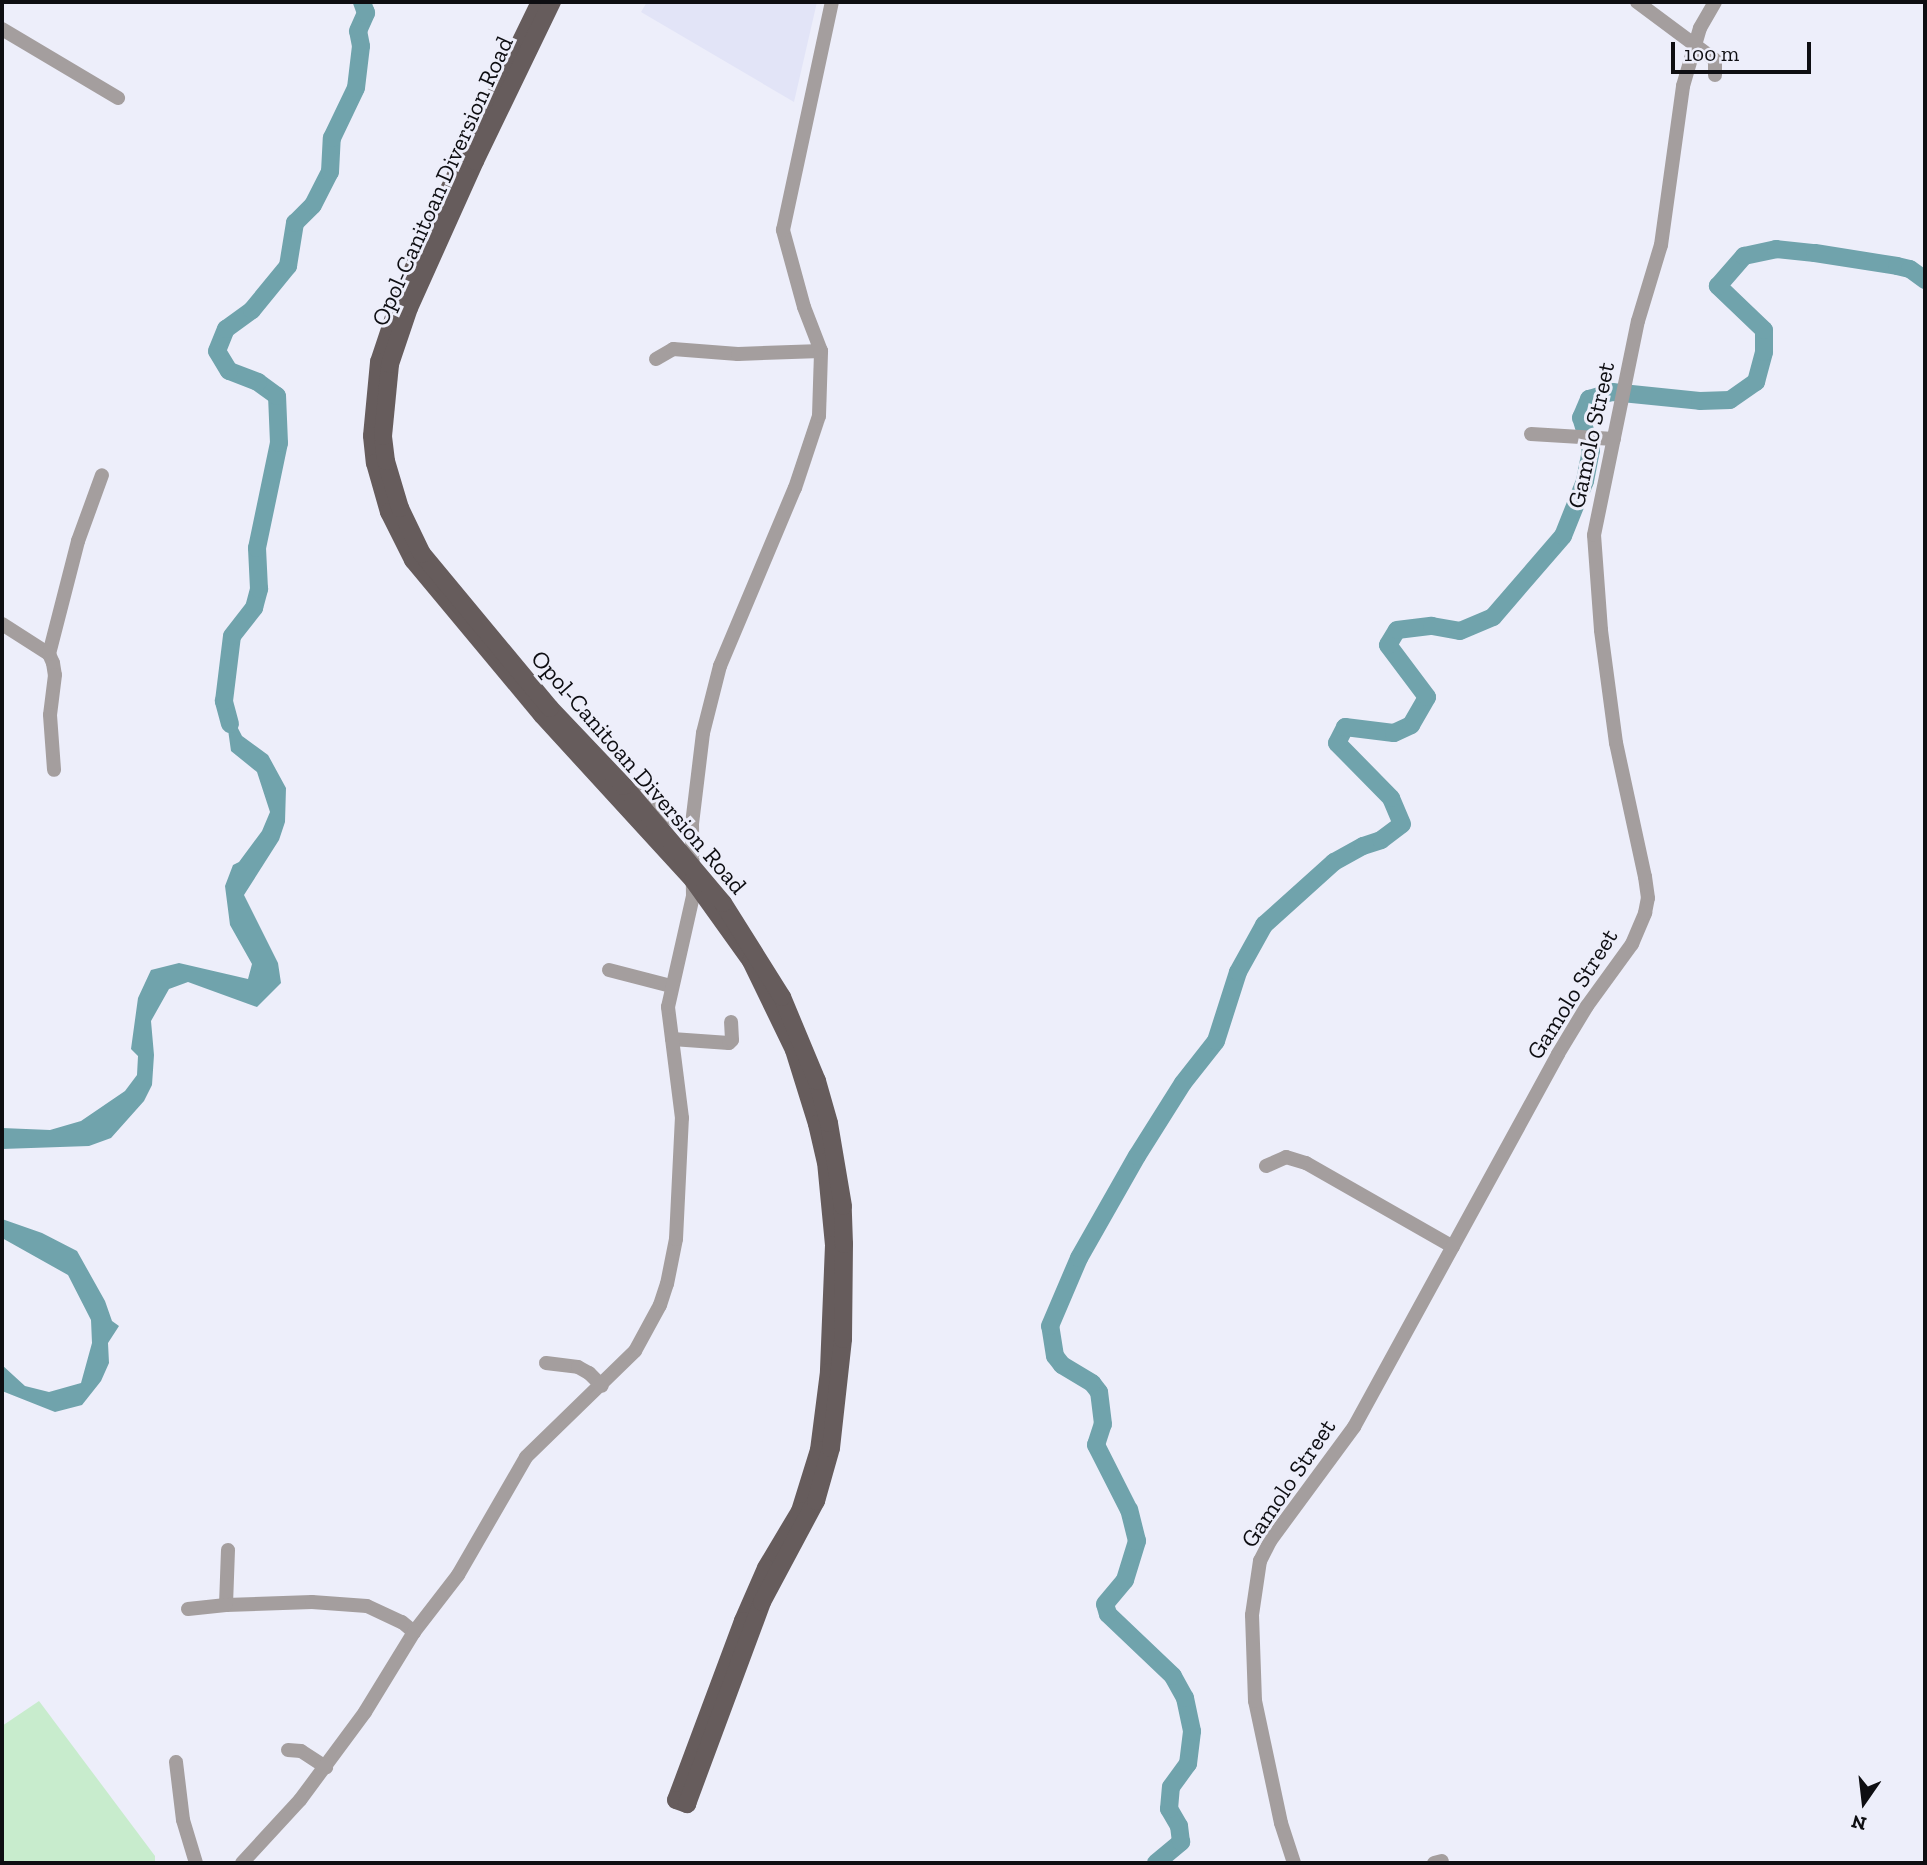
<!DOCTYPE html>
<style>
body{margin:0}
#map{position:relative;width:1927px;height:1865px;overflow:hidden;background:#edeefa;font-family:"Zilla Slab",serif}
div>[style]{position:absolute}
.built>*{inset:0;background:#e2e4f7}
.green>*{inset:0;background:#c8eccd}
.water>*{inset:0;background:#70a3ac}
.river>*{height:18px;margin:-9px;padding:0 9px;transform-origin:9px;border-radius:9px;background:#70a3ac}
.minor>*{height:14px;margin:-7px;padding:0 7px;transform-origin:7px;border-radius:7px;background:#a49e9e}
.major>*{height:18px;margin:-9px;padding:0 9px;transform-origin:9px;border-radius:9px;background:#665c5c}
span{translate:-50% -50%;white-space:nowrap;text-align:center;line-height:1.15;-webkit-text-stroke:6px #edeefa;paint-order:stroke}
.street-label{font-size:24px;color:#0e0e12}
.frame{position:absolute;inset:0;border:4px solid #0e0e12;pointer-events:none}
.north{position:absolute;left:1829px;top:1767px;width:70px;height:70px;-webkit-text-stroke:5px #edeefa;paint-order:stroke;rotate:194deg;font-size:19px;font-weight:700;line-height:28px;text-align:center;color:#0e0e12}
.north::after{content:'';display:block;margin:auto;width:24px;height:32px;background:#0e0e12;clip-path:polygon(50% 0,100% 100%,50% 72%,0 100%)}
.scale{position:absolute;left:1671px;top:42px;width:140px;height:32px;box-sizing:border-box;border:4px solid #0e0e12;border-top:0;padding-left:9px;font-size:21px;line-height:24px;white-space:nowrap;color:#0e0e12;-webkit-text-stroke:5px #edeefa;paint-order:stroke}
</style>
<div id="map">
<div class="built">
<i style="clip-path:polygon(647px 2px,817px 2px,794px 102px,641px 12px)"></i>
</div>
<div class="green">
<i style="clip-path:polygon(39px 1701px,155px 1856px,155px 1863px,2px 1863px,2px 1726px)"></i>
</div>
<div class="water">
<i style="clip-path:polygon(224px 701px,242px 736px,268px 755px,286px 788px,285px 822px,279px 840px,244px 895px,278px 963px,281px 983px,257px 1007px,188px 982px,169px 989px,151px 1021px,154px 1055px,152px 1085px,144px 1101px,111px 1138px,89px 1146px,2px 1149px,2px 1128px,50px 1130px,81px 1121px,125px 1091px,137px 1075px,138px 1056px,131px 1049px,138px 998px,151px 970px,179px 963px,248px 979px,252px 964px,230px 925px,225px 886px,233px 865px,239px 862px,262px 831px,270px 812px,257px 772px,231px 751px)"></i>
<i style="clip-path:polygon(2px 1219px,42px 1233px,77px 1251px,105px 1301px,112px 1321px,119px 1326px,108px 1343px,109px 1363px,101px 1381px,82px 1405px,55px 1412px,2px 1391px,2px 1365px,25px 1386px,49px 1392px,81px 1383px,92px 1343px,91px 1320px,68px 1275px,2px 1238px)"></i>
</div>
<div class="river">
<i style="left:230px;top:724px;width:24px;rotate:-105deg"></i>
<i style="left:224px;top:701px;width:65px;rotate:-83deg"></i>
<i style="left:232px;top:636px;width:36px;rotate:-52deg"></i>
<i style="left:254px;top:608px;width:20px;rotate:-75deg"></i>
<i style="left:259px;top:589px;width:41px;rotate:-92.8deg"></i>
<i style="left:257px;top:548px;width:107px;rotate:-78.2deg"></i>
<i style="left:279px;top:443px;width:47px;rotate:-92.4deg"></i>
<i style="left:277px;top:396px;width:24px;rotate:-144deg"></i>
<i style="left:258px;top:382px;width:31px;rotate:-159deg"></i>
<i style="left:229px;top:371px;width:23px;rotate:-121deg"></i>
<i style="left:217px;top:351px;width:24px;rotate:-68deg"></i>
<i style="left:226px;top:329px;width:32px;rotate:-36deg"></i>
<i style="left:252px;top:310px;width:57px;rotate:-50.7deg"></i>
<i style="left:288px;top:266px;width:44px;rotate:-80.8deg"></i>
<i style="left:295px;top:223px;width:25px;rotate:-45deg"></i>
<i style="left:313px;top:205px;width:37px;rotate:-63deg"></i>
<i style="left:330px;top:172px;width:34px;rotate:-87deg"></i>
<i style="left:332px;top:138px;width:55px;rotate:-64.4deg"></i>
<i style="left:356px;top:88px;width:42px;rotate:-83.2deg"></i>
<i style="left:361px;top:46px;width:15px;rotate:-101deg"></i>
<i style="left:358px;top:31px;width:20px;rotate:-66deg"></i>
<i style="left:366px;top:13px;width:12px;rotate:-110deg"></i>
<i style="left:1156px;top:1863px;width:33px;rotate:-40deg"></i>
<i style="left:1181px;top:1842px;width:16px;rotate:-97deg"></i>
<i style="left:1179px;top:1826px;width:20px;rotate:-120deg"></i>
<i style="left:1169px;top:1809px;width:22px;rotate:-85deg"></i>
<i style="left:1171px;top:1787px;width:29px;rotate:-54deg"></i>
<i style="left:1188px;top:1764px;width:33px;rotate:-83deg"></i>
<i style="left:1192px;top:1731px;width:34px;rotate:-102deg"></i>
<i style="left:1185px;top:1698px;width:25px;rotate:-119deg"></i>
<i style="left:1173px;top:1676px;width:90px;rotate:-136.4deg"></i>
<i style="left:1108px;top:1614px;width:10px;rotate:-107deg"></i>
<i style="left:1105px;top:1604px;width:31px;rotate:-50deg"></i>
<i style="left:1125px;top:1580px;width:41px;rotate:-72.9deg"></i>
<i style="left:1137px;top:1541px;width:32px;rotate:-104deg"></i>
<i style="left:1129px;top:1510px;width:73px;rotate:-116.9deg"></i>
<i style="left:1096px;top:1445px;width:22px;rotate:-72deg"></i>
<i style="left:1103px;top:1424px;width:32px;rotate:-97deg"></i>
<i style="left:1099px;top:1392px;width:11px;rotate:-128deg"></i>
<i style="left:1092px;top:1383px;width:35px;rotate:-149deg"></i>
<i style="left:1062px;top:1365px;width:11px;rotate:-128deg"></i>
<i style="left:1055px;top:1356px;width:30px;rotate:-99deg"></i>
<i style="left:1050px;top:1326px;width:74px;rotate:-66.9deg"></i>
<i style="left:1079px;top:1258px;width:117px;rotate:-60.4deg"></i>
<i style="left:1137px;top:1156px;width:86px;rotate:-57.8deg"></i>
<i style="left:1183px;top:1083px;width:53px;rotate:-51.8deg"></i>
<i style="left:1216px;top:1041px;width:72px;rotate:-72.3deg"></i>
<i style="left:1238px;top:972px;width:54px;rotate:-61deg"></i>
<i style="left:1264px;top:925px;width:94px;rotate:-42deg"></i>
<i style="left:1334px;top:862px;width:33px;rotate:-29deg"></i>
<i style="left:1363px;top:846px;width:19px;rotate:-18deg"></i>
<i style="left:1381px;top:840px;width:26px;rotate:-37deg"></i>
<i style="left:1402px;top:824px;width:28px;rotate:-113deg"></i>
<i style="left:1391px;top:798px;width:77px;rotate:-134.5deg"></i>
<i style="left:1337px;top:743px;width:18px;rotate:-63deg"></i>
<i style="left:1345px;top:727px;width:49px;rotate:7deg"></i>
<i style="left:1394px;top:733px;width:19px;rotate:-25deg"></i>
<i style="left:1411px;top:725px;width:32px;rotate:-60deg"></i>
<i style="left:1427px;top:697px;width:65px;rotate:-126.9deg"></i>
<i style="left:1388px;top:645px;width:17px;rotate:-59deg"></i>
<i style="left:1397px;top:630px;width:35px;rotate:-7deg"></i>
<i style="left:1432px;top:626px;width:28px;rotate:10deg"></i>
<i style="left:1460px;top:631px;width:36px;rotate:-23deg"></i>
<i style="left:1493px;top:617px;width:107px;rotate:-49.2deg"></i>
<i style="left:1563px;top:536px;width:59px;rotate:-68.2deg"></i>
<i style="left:1585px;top:481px;width:32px;rotate:-79deg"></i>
<i style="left:1591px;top:450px;width:34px;rotate:-107deg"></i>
<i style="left:1581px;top:418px;width:21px;rotate:-67deg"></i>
<i style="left:1589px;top:399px;width:24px;rotate:-17deg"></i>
<i style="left:1612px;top:392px;width:88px;rotate:5.8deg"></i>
<i style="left:1700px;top:401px;width:30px;rotate:-2deg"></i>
<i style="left:1730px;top:400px;width:32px;rotate:-35deg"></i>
<i style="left:1756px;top:382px;width:31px;rotate:-75deg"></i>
<i style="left:1764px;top:352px;width:22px;rotate:-90deg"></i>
<i style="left:1764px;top:330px;width:64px;rotate:-136.3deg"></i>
<i style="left:1718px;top:286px;width:40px;rotate:-49deg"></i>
<i style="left:1744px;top:256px;width:33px;rotate:-12deg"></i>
<i style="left:1776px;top:249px;width:39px;rotate:6deg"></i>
<i style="left:1815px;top:253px;width:83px;rotate:9deg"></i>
<i style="left:1897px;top:266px;width:13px;rotate:13deg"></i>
<i style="left:1910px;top:269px;width:19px;rotate:36deg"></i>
</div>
<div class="minor">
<i style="left:1637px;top:2px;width:97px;rotate:36.6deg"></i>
<i style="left:1715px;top:60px;width:15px;rotate:90deg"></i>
<i style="left:2px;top:29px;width:135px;rotate:30.7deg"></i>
<i style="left:656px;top:359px;width:20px;rotate:-30deg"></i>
<i style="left:673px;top:349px;width:65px;rotate:4.4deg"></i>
<i style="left:738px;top:354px;width:83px;rotate:-2.1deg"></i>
<i style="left:1531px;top:434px;width:83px;rotate:3.4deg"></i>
<i style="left:2px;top:624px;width:56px;rotate:32.6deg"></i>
<i style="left:49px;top:654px;width:10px;rotate:66deg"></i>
<i style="left:53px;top:663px;width:12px;rotate:81deg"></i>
<i style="left:55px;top:675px;width:40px;rotate:97.1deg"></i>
<i style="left:50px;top:715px;width:55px;rotate:85.8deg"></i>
<i style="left:49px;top:654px;width:117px;rotate:-75.6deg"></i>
<i style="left:78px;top:541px;width:70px;rotate:-70deg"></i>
<i style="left:635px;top:793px;width:69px;rotate:34.4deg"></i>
<i style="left:609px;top:970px;width:64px;rotate:14.5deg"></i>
<i style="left:672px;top:1039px;width:57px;rotate:4deg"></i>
<i style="left:729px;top:1043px;width:4px;rotate:-45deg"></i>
<i style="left:732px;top:1040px;width:18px;rotate:-93deg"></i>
<i style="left:1266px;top:1166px;width:22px;rotate:-24deg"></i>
<i style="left:1286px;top:1157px;width:21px;rotate:17deg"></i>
<i style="left:1306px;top:1163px;width:169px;rotate:29.7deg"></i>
<i style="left:546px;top:1363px;width:32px;rotate:7deg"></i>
<i style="left:578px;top:1367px;width:13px;rotate:29deg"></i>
<i style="left:589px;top:1373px;width:18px;rotate:45deg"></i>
<i style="left:228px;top:1550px;width:55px;rotate:92.1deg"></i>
<i style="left:226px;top:1605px;width:86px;rotate:-2deg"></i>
<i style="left:312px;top:1602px;width:55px;rotate:4.2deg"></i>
<i style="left:367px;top:1606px;width:38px;rotate:25deg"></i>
<i style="left:402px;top:1622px;width:16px;rotate:40deg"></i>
<i style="left:188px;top:1609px;width:38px;rotate:-6deg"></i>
<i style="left:288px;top:1750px;width:13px;rotate:4deg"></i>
<i style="left:301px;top:1751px;width:30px;rotate:33deg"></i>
<i style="left:176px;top:1762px;width:58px;rotate:83.1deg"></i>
<i style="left:183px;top:1820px;width:45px;rotate:73.2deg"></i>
<i style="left:242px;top:1863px;width:86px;rotate:-47.4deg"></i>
<i style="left:300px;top:1800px;width:109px;rotate:-53.5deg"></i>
<i style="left:365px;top:1712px;width:94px;rotate:-58.5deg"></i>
<i style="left:414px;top:1632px;width:72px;rotate:-52.3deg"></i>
<i style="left:458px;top:1575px;width:136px;rotate:-60deg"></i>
<i style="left:526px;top:1457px;width:152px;rotate:-44.2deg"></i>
<i style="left:635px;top:1351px;width:52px;rotate:-61.5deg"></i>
<i style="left:660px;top:1305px;width:22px;rotate:-72deg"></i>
<i style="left:667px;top:1284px;width:46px;rotate:-78.7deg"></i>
<i style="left:676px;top:1239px;width:121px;rotate:-87.2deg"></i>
<i style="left:682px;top:1118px;width:112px;rotate:-97.2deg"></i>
<i style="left:668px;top:1007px;width:114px;rotate:-77.3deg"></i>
<i style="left:693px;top:896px;width:72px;rotate:-90.8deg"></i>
<i style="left:692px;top:824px;width:92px;rotate:-83.1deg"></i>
<i style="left:703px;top:733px;width:69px;rotate:-75.8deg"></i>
<i style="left:720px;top:666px;width:193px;rotate:-67.2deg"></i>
<i style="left:795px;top:488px;width:76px;rotate:-71.6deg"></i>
<i style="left:819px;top:416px;width:65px;rotate:-88.2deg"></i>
<i style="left:821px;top:351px;width:47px;rotate:-111.1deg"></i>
<i style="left:804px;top:307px;width:80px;rotate:-105.3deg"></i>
<i style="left:783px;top:230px;width:233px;rotate:-77.9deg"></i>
<i style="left:1294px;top:1863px;width:42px;rotate:-108deg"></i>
<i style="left:1281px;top:1823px;width:125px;rotate:-102deg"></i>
<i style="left:1255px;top:1701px;width:86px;rotate:-92deg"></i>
<i style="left:1252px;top:1615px;width:55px;rotate:-81.6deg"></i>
<i style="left:1260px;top:1561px;width:22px;rotate:-63deg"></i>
<i style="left:1270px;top:1541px;width:142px;rotate:-53.6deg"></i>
<i style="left:1354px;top:1427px;width:425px;rotate:-61.3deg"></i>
<i style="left:1558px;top:1054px;width:56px;rotate:-58.9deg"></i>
<i style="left:1587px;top:1006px;width:77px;rotate:-54deg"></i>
<i style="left:1632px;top:944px;width:34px;rotate:-67deg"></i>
<i style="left:1645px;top:913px;width:15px;rotate:-79deg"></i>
<i style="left:1648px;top:898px;width:21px;rotate:-98deg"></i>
<i style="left:1645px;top:877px;width:137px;rotate:-102.2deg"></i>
<i style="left:1616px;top:743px;width:114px;rotate:-97.6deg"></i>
<i style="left:1601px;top:630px;width:95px;rotate:-94.2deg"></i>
<i style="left:1594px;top:535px;width:218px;rotate:-78.4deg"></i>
<i style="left:1638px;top:321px;width:79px;rotate:-73.2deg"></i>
<i style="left:1661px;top:245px;width:161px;rotate:-82.1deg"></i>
<i style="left:1683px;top:86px;width:60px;rotate:-73.7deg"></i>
<i style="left:1700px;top:28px;width:30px;rotate:-60deg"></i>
<i style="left:1434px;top:1863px;width:8px;rotate:-14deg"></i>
</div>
<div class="major">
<i style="left:540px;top:2px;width:252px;rotate:115.9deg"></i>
<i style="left:430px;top:229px;width:82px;rotate:112.8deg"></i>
<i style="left:398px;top:305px;width:60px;rotate:108.4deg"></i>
<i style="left:379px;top:362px;width:74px;rotate:95.4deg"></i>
<i style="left:372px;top:436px;width:27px;rotate:84deg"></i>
<i style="left:375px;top:463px;width:51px;rotate:74.1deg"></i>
<i style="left:389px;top:512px;width:54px;rotate:63.4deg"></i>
<i style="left:413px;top:560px;width:202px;rotate:50.2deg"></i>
<i style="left:542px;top:715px;width:224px;rotate:47.5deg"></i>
<i style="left:693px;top:880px;width:100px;rotate:54.4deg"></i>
<i style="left:751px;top:961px;width:99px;rotate:64.2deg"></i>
<i style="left:794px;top:1050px;width:77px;rotate:72.7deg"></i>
<i style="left:817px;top:1124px;width:39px;rotate:77deg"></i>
<i style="left:826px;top:1162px;width:83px;rotate:84.5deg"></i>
<i style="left:834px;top:1245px;width:127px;rotate:92.3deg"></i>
<i style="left:829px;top:1372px;width:79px;rotate:97.3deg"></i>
<i style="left:819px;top:1450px;width:64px;rotate:107.3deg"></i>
<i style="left:800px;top:1511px;width:66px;rotate:120.8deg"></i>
<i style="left:766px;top:1568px;width:58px;rotate:113.5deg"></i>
<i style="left:743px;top:1621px;width:191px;rotate:110.5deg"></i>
<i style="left:676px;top:1800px;width:12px;rotate:20deg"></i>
<i style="left:687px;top:1804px;width:215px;rotate:-69.6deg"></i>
<i style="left:762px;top:1602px;width:115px;rotate:-61.9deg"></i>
<i style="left:816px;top:1501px;width:55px;rotate:-74.2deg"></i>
<i style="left:831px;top:1448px;width:110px;rotate:-83.7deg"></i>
<i style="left:843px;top:1339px;width:95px;rotate:-89.4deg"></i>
<i style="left:844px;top:1244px;width:38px;rotate:-92deg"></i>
<i style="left:843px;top:1206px;width:84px;rotate:-99.6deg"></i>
<i style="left:829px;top:1123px;width:44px;rotate:-105.9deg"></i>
<i style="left:817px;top:1081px;width:91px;rotate:-112.6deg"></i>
<i style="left:782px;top:997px;width:111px;rotate:-122.1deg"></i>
<i style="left:723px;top:903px;width:153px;rotate:-130.2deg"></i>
<i style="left:624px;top:786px;width:108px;rotate:-133.5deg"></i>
<i style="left:550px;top:708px;width:200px;rotate:-129.7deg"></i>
<i style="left:422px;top:554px;width:51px;rotate:-115.6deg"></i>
<i style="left:400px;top:508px;width:49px;rotate:-106.6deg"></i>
<i style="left:386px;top:461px;width:25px;rotate:-97deg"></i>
<i style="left:383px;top:436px;width:72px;rotate:-84.4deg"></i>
<i style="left:390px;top:364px;width:59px;rotate:-71.3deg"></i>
<i style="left:409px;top:308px;width:161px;rotate:-65.8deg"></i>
<i style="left:475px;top:161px;width:177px;rotate:-64.2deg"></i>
</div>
<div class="street-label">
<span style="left:442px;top:181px;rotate:-66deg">Opol-Canitoan Diversion Road</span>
<span style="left:1591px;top:435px;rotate:-78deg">Gamolo Street</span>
<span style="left:639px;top:772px;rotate:49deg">Opol-Canitoan Diversion Road</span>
<span style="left:1572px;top:994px;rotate:-58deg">Gamolo Street</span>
<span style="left:1288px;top:1483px;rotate:-56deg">Gamolo Street</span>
</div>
<div class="frame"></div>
<div class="north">N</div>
<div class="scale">100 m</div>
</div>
